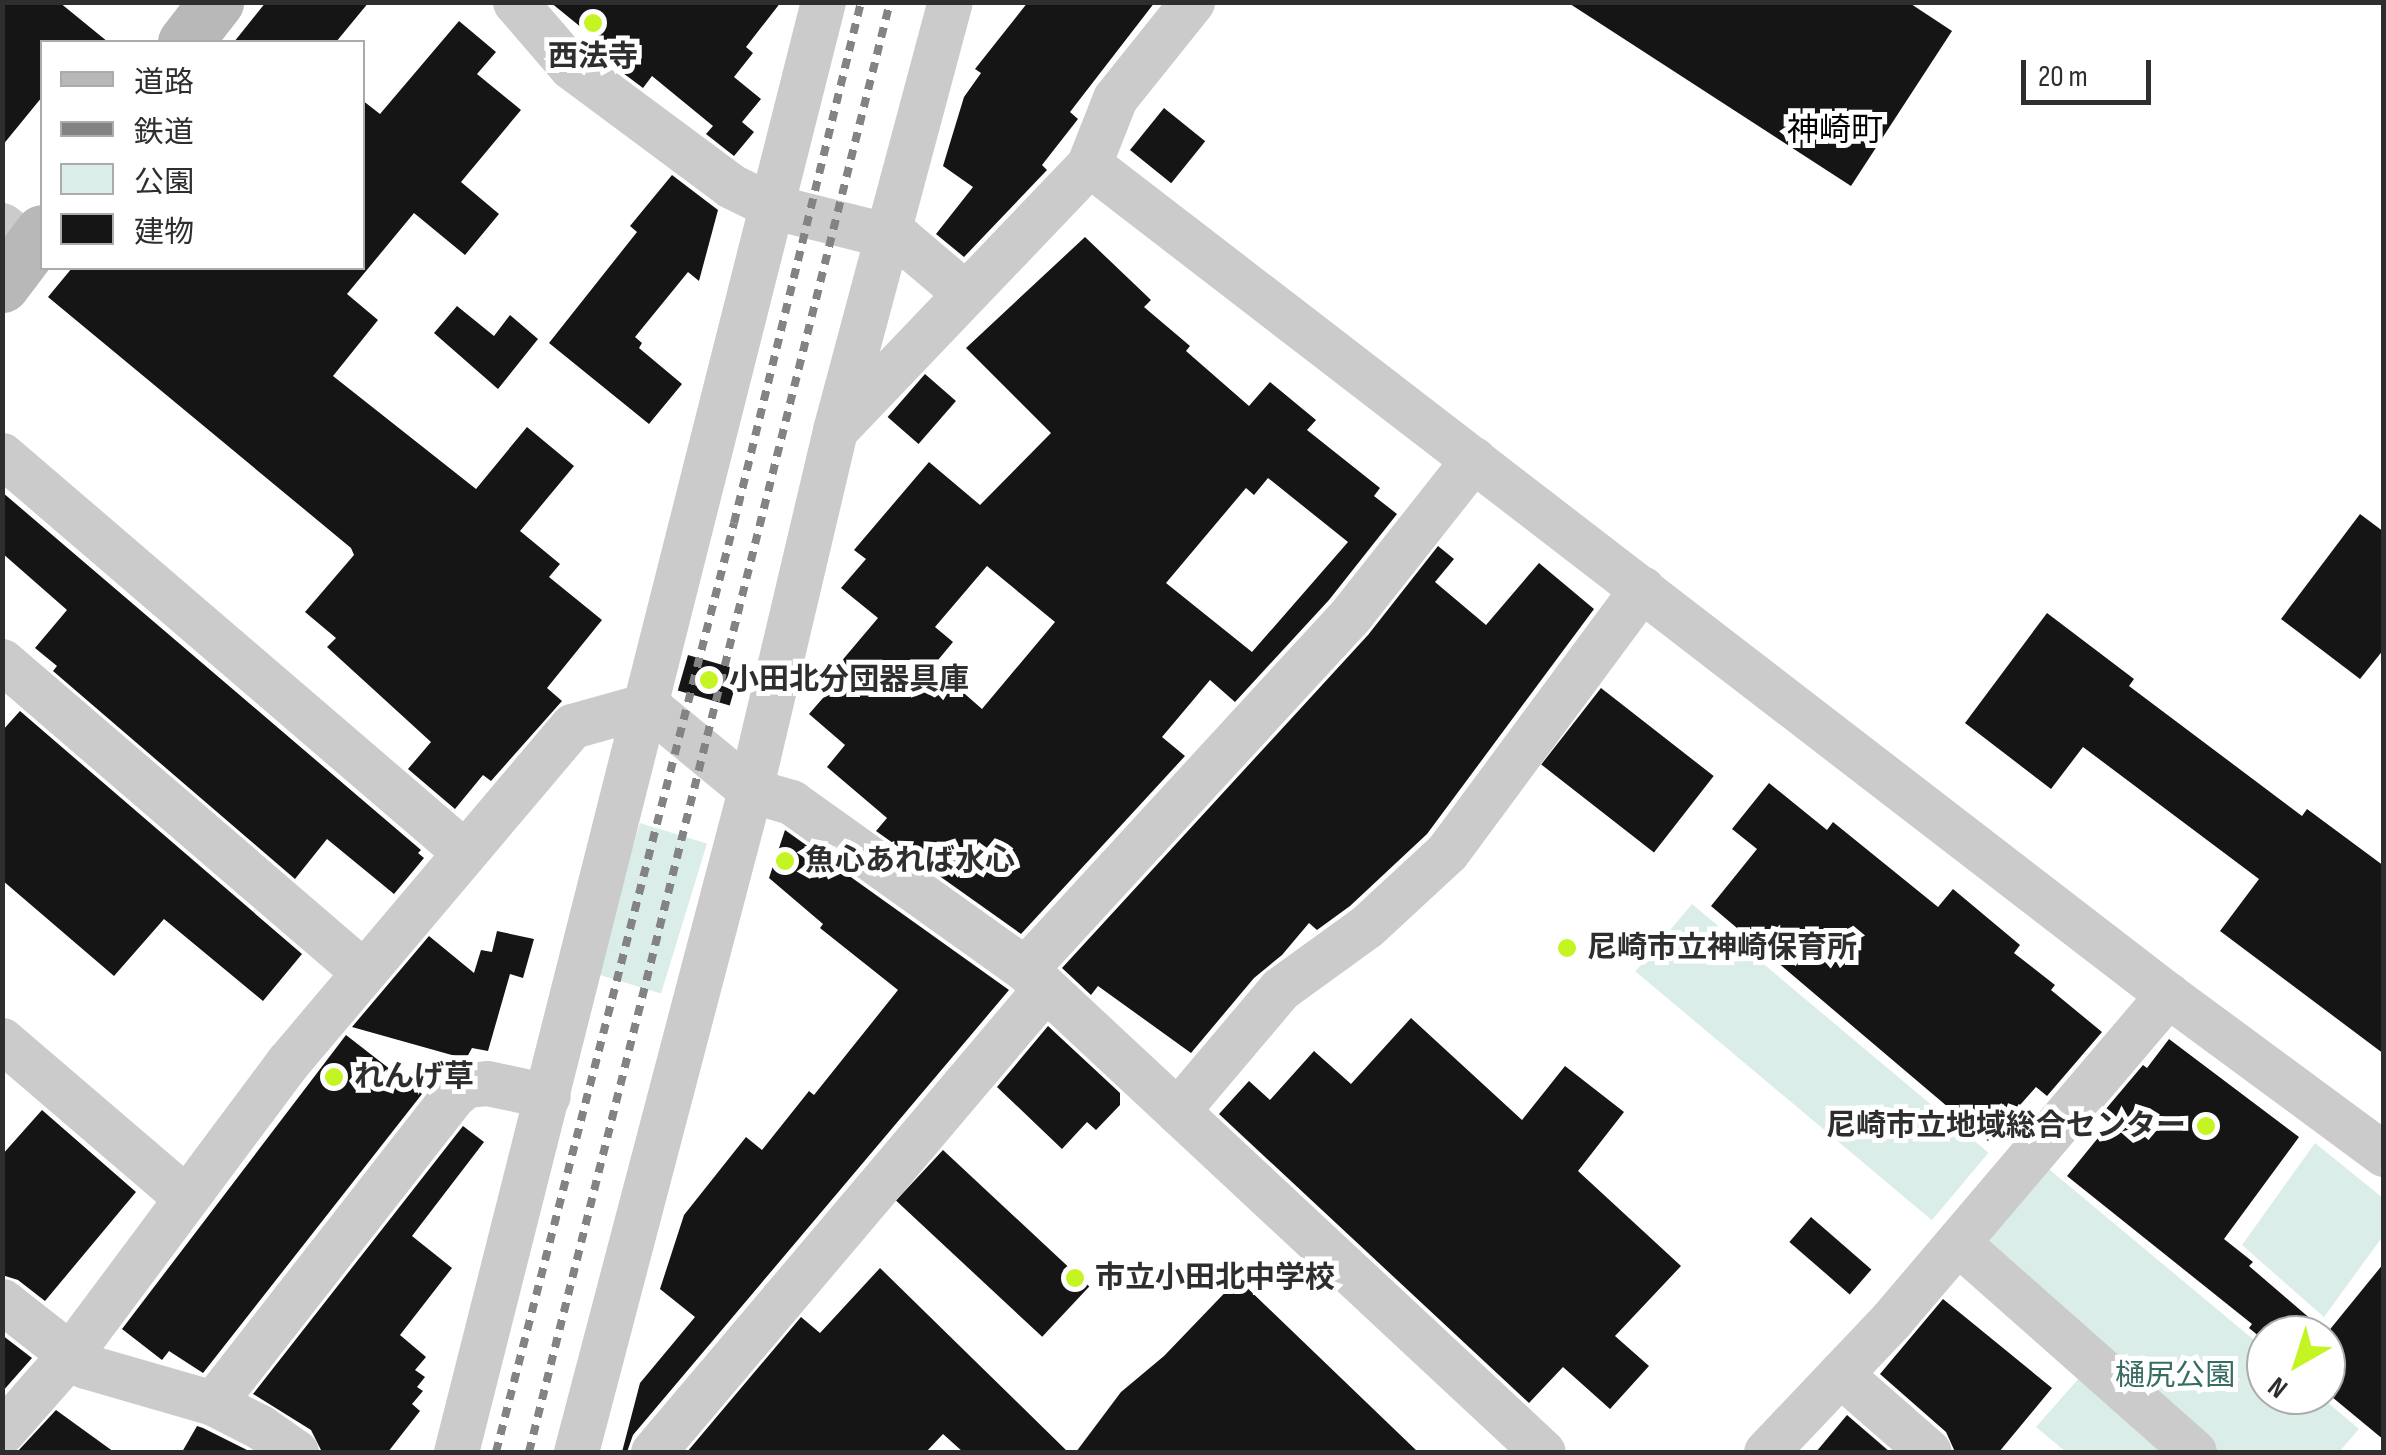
<!DOCTYPE html>
<html>
<head>
<meta charset="utf-8">
<style>
	body { margin:0 }
	#map { position:relative; width:2386px; height:1455px; overflow:hidden; background:#fff; font-family:"Sofia Sans Condensed","Noto Sans JP",sans-serif }
	div>[style] { position:absolute }
	.green>* { inset:0; background:#daede8; transform-origin:0 0 }
	.building>* { inset:0; background:#151515; transform-origin:0 0 }
	.street>* { height:45px; margin:-22.5px; padding:0 22.5px; transform-origin:22.5px; border-radius:22.5px; background:#cbcbcb }
	.secondary>* { height:55px; margin:-27.5px; padding:0 27.5px; transform-origin:27.5px; border-radius:27.5px; background:#b8b8b8 }
	.rail>* { height:8px; margin-top:-4px; transform-origin:0; background:repeating-linear-gradient(90deg,#838383 0 10px,transparent 0 18px) }
	.dots>* { width:28px; height:28px; translate:-50% -50%; box-sizing:border-box; border:5px solid #fff; border-radius:50% }
	span { translate:-50% -50%; white-space:nowrap; text-align:center; line-height:1.15; -webkit-text-stroke:10px #fff; paint-order:stroke }
	.poi-label { font-size:30px; color:#2e2e2e; font-weight:700 }
	.left { translate:0 -50%; text-align:left }
	.right { translate:-100% -50%; text-align:right }
	.park-label { font-size:30px; color:#386d64 }
	.neighbourhood-label { font-size:32px; color:#000 }
	.frame { position:absolute; inset:0; border:5px solid #2e2e2e; pointer-events:none }
	.legend { position:absolute; left:40px; top:40px; width:325px; height:230px; box-sizing:border-box; background:#fff; border:2px solid #ababab; margin:0; padding:12px 18px; list-style:none; font-size:30px; color:#2e2e2e }
	.legend li { display:flex; align-items:center; gap:20px; height:50px }
	.legend b { width:50px; border:2px solid #ababab }
	.north { position:absolute; left:2246px; top:1315px; width:100px; height:100px; box-sizing:border-box; background:#fff; border:2px solid #ababab; border-radius:50%; rotate:219deg; font-size:28px; font-weight:700; line-height:40px; text-align:center; color:#2e2e2e }
	.north::after { content:''; display:block; margin:auto; width:35px; height:45px; background:#c4f421; clip-path:polygon(50% 0,100% 100%,50% 72%,0 100%) }
	.scale { position:absolute; left:2021px; top:60px; width:130px; height:45px; box-sizing:border-box; border:5px solid #2e2e2e; border-top:0; padding-left:12px; font-size:30px; line-height:35px; white-space:nowrap; color:#2e2e2e; -webkit-text-stroke:8px #fff; paint-order:stroke }
</style>
</head>
<body>
<div id="map">
	<div class="green">
		<i style="left:640px;top:823px;width:70px;height:157px;rotate:17deg"></i>
		<i style="left:1692px;top:904px;width:387px;height:88px;rotate:40deg"></i>
		<i style="clip-path:polygon(2315px 1143px,2383px 1198px,2383px 1236px,2324px 1317px,2242px 1245px)"></i>
		<i style="clip-path:polygon(2044px 1165px,2266px 1350px,2266px 1395px,2319px 1395px,2359px 1429px,2339px 1452px,2066px 1452px,2036px 1427px,2102px 1352px,1976px 1244px)"></i>
	</div>
	<div class="building">
		<i style="clip-path:polygon(2px 2px,59px 2px,108px 42px,42px 42px,42px 97px,2px 146px)"></i>
		<i style="clip-path:polygon(266px 2px,369px 2px,336px 42px,234px 42px)"></i>
		<i style="clip-path:polygon(550px 2px,781px 2px,746px 47px,753px 53px,734px 77px,761px 99px,742px 122px,754px 132px,734px 156px,706px 134px,713px 126px,652px 76px,643px 88px,603px 58px,609px 50px)"></i>
		<i style="clip-path:polygon(1028px 2px,1155px 2px,1070px 112px,1078px 119px,1042px 165px,1047px 170px,964px 257px,936px 234px,973px 187px,943px 166px,964px 97px,981px 73px,975px 69px)"></i>
		<i style="clip-path:polygon(1567px 2px,1908px 2px,1952px 31px,1851px 186px)"></i>
		<i style="clip-path:polygon(459px 21px,496px 52px,477px 74px,521px 110px,461px 182px,499px 214px,465px 255px,414px 213px,347px 294px,378px 320px,333px 376px,476px 489px,527px 427px,574px 466px,520px 531px,560px 564px,549px 577px,602px 620px,547px 688px,562px 701px,491px 781px,483px 775px,455px 809px,408px 769px,431px 742px,327px 647px,336px 638px,305px 612px,354px 555px,351px 548px,48px 297px,72px 268px,362px 268px,362px 100px,380px 114px)"></i>
		<i style="left:1164px;top:108px;width:53px;height:54px;rotate:39deg"></i>
		<i style="clip-path:polygon(672px 175px,718px 210px,699px 281px,688px 272px,635px 337px,642px 343px,639px 348px,682px 384px,649px 424px,549px 343px,637px 232px,630px 226px)"></i>
		<i style="clip-path:polygon(evenodd,1085px 237px,1151px 300px,1144px 307px,1190px 346px,1186px 351px,1249px 406px,1270px 382px,1316px 420px,1307px 430px,1380px 488px,1374px 496px,1397px 514px,1329px 600px,1235px 702px,1210px 680px,1162px 737px,1185px 756px,1021px 934px,876px 831px,887px 818px,827px 767px,845px 745px,809px 714px,842px 676px,834px 670px,878px 618px,841px 588px,866px 559px,854px 550px,929px 462px,980px 505px,1051px 433px,966px 348px,1085px 237px,1268px 478px,1348px 542px,1252px 652px,1166px 583px,1246px 488px,1254px 495px,1268px 478px,1085px 237px,987px 566px,1055px 622px,982px 709px,933px 666px,953px 642px,935px 627px,987px 566px)"></i>
		<i style="clip-path:polygon(457px 306px,494px 336px,510px 315px,538px 339px,498px 389px,434px 333px)"></i>
		<i style="left:925px;top:374px;width:41px;height:57px;rotate:41deg"></i>
		<i style="clip-path:polygon(2px 492px,421px 850px,418px 853px,424px 858px,394px 894px,327px 839px,295px 879px,53px 671px,57px 666px,35px 648px,67px 610px,2px 553px)"></i>
		<i style="clip-path:polygon(2360px 514px,2384px 532px,2384px 649px,2360px 679px,2281px 619px)"></i>
		<i style="clip-path:polygon(1438px 546px,1454px 559px,1435px 582px,1486px 625px,1539px 563px,1594px 609px,1427px 834px,1350px 906px,1317px 930px,1309px 923px,1282px 955px,1254px 978px,1191px 1053px,1098px 986px,1091px 995px,1062px 968px,1368px 635px)"></i>
		<i style="clip-path:polygon(2047px 613px,2134px 679px,2129px 686px,2302px 816px,2307px 809px,2384px 866px,2384px 1054px,2220px 931px,2259px 879px,2083px 747px,2051px 789px,1965px 723px)"></i>
		<i style="left:688px;top:655px;width:54px;height:37px;rotate:16deg"></i>
		<i style="left:1601px;top:688px;width:143px;height:97px;rotate:38deg"></i>
		<i style="clip-path:polygon(20px 711px,302px 954px,263px 1001px,164px 919px,114px 976px,2px 880px,2px 731px)"></i>
		<i style="clip-path:polygon(1769px 783px,1827px 830px,1833px 822px,1938px 907px,1953px 889px,2020px 945px,2014px 953px,2055px 985px,2051px 990px,2102px 1032px,2047px 1096px,2036px 1087px,1988px 1141px,1711px 906px,1757px 849px,1732px 829px)"></i>
		<i style="clip-path:polygon(785px 830px,1009px 990px,633px 1435px,627px 1452px,622px 1452px,640px 1383px,695px 1317px,660px 1289px,684px 1215px,746px 1137px,762px 1150px,809px 1091px,814px 1095px,898px 990px,820px 928px,823px 924px,769px 878px)"></i>
		<i style="clip-path:polygon(497px 931px,534px 939px,523px 978px,510px 974px,488px 1051px,472px 1048px,466px 1059px,352px 1027px,429px 936px,474px 973px,481px 950px,492px 952px)"></i>
		<i style="clip-path:polygon(1411px 1018px,1522px 1120px,1565px 1066px,1624px 1112px,1578px 1171px,1681px 1266px,1615px 1336px,1649px 1366px,1610px 1409px,1563px 1367px,1529px 1403px,1219px 1114px,1249px 1081px,1270px 1100px,1314px 1051px,1351px 1084px)"></i>
		<i style="clip-path:polygon(1048px 1026px,1120px 1093px,1120px 1105px,1096px 1130px,1087px 1122px,1062px 1149px,997px 1087px)"></i>
		<i style="clip-path:polygon(346px 1035px,422px 1094px,203px 1373px,169px 1351px,162px 1360px,122px 1329px)"></i>
		<i style="clip-path:polygon(2169px 1039px,2299px 1137px,2224px 1239px,2253px 1262px,2249px 1266px,2327px 1333px,2384px 1263px,2384px 1440px,2326px 1392px,2326px 1335px,2266px 1335px,2266px 1342px,2249px 1328px,2252px 1324px,2067px 1176px,2115px 1117px,2105px 1110px,2143px 1065px,2147px 1068px)"></i>
		<i style="clip-path:polygon(42px 1110px,136px 1192px,45px 1301px,18px 1280px,2px 1275px,2px 1155px)"></i>
		<i style="clip-path:polygon(463px 1126px,484px 1142px,412px 1236px,452px 1268px,400px 1335px,426px 1357px,415px 1370px,425px 1377px,417px 1387px,423px 1391px,412px 1404px,420px 1411px,388px 1452px,322px 1452px,311px 1430px,253px 1394px)"></i>
		<i style="left:943px;top:1150px;width:200px;height:69px;rotate:43deg"></i>
		<i style="left:1811px;top:1217px;width:80px;height:33px;rotate:41deg"></i>
		<i style="clip-path:polygon(880px 1268px,1068px 1452px,963px 1452px,943px 1434px,926px 1452px,687px 1452px,801px 1317px,820px 1333px)"></i>
		<i style="clip-path:polygon(1238px 1279px,1418px 1452px,1076px 1452px,1121px 1392px,1164px 1356px)"></i>
		<i style="clip-path:polygon(1943px 1299px,2052px 1388px,1999px 1452px,1955px 1452px,1946px 1432px,1880px 1374px)"></i>
		<i style="clip-path:polygon(2px 1335px,32px 1358px,2px 1392px)"></i>
		<i style="clip-path:polygon(56px 1410px,114px 1452px,17px 1452px)"></i>
		<i style="clip-path:polygon(1847px 1415px,1890px 1452px,1816px 1452px)"></i>
		<i style="clip-path:polygon(197px 1426px,203px 1428px,251px 1452px,182px 1452px)"></i>
	</div>
	<div class="street">
		<i style="left:515px;top:2px;width:86px;rotate:49.3deg"></i>
		<i style="left:571px;top:67px;width:199px;rotate:36.6deg"></i>
		<i style="left:731px;top:186px;width:48px;rotate:26deg"></i>
		<i style="left:774px;top:207px;width:131px;rotate:14.1deg"></i>
		<i style="left:901px;top:239px;width:84px;rotate:40.2deg"></i>
		<i style="left:1192px;top:2px;width:123px;rotate:128.7deg"></i>
		<i style="left:1115px;top:98px;width:71px;rotate:111.5deg"></i>
		<i style="left:1089px;top:164px;width:1362px;rotate:37.6deg"></i>
		<i style="left:2168px;top:995px;width:268px;rotate:36.4deg"></i>
		<i style="left:2px;top:225px;width:36px;rotate:39deg"></i>
		<i style="left:840px;top:425px;width:361px;rotate:-46.3deg"></i>
		<i style="left:2px;top:455px;width:606px;rotate:40.65deg"></i>
		<i style="left:2px;top:661px;width:475px;rotate:40.7deg"></i>
		<i style="left:1025px;top:969px;width:478px;rotate:-47.4deg"></i>
		<i style="left:1349px;top:617px;width:201px;rotate:-51.7deg"></i>
		<i style="left:2px;top:1040px;width:241px;rotate:40.6deg"></i>
		<i style="left:1177px;top:1111px;width:160px;rotate:-49.8deg"></i>
		<i style="left:1280px;top:989px;width:107px;rotate:-35.9deg"></i>
		<i style="left:1367px;top:926px;width:109px;rotate:-42.8deg"></i>
		<i style="left:1447px;top:852px;width:328px;rotate:-53.5deg"></i>
		<i style="left:1958px;top:1243px;width:315px;rotate:41.5deg"></i>
		<i style="left:2px;top:1301px;width:105px;rotate:38.1deg"></i>
		<i style="left:85px;top:1366px;width:133px;rotate:16.1deg"></i>
		<i style="left:213px;top:1403px;width:53px;rotate:27.1deg"></i>
		<i style="left:260px;top:1427px;width:44px;rotate:34.8deg"></i>
		<i style="left:1840px;top:1374px;width:118px;rotate:41.2deg"></i>
		<i style="left:213px;top:1403px;width:391px;rotate:-52deg"></i>
		<i style="left:454px;top:1095px;width:16px;rotate:-40deg"></i>
		<i style="left:466px;top:1085px;width:21px;rotate:-5deg"></i>
		<i style="left:487px;top:1083px;width:62px;rotate:12deg"></i>
		<i style="left:2px;top:1432px;width:100px;rotate:-48.7deg"></i>
		<i style="left:68px;top:1357px;width:368px;rotate:-53.3deg"></i>
		<i style="left:288px;top:1062px;width:440px;rotate:-49.8deg"></i>
		<i style="left:572px;top:726px;width:78px;rotate:-15.6deg"></i>
		<i style="left:647px;top:705px;width:134px;rotate:39.5deg"></i>
		<i style="left:750px;top:790px;width:43px;rotate:16.3deg"></i>
		<i style="left:791px;top:802px;width:287px;rotate:35.5deg"></i>
		<i style="left:1025px;top:969px;width:708px;rotate:43deg"></i>
		<i style="left:456px;top:1452px;width:1496px;rotate:-75.8deg"></i>
		<i style="left:576px;top:1452px;width:684px;rotate:-75.27deg"></i>
		<i style="left:750px;top:790px;width:370px;rotate:-76.7deg"></i>
		<i style="left:835px;top:430px;width:443px;rotate:-75deg"></i>
		<i style="left:653px;top:1452px;width:607px;rotate:-49.75deg"></i>
		<i style="left:1766px;top:1452px;width:183px;rotate:-46.5deg"></i>
		<i style="left:1892px;top:1319px;width:426px;rotate:-49.6deg"></i>
	</div>
	<div class="secondary">
		<i style="left:185px;top:42px;width:51px;rotate:-52.2deg"></i>
		<i style="left:2px;top:285px;width:66px;rotate:-53deg"></i>
	</div>
	<div class="rail">
		<i style="left:496px;top:1452px;width:959px;rotate:-75.63deg"></i>
		<i style="left:734px;top:523px;width:536px;rotate:-76.3deg"></i>
		<i style="left:529px;top:1452px;width:1494px;rotate:-76.02deg"></i>
	</div>
	<div class="dots">
		<i style="left:593px;top:23px;background:#c4f421"></i>
		<i style="left:709px;top:680px;background:#c4f421"></i>
		<i style="left:785px;top:861px;background:#c4f421"></i>
		<i style="left:1567px;top:948px;background:#c4f421"></i>
		<i style="left:334px;top:1077px;background:#c4f421"></i>
		<i style="left:2206px;top:1126px;background:#c4f421"></i>
		<i style="left:1075px;top:1278px;background:#c4f421"></i>
	</div>
	<div class="poi-label">
		<span style="left:593px;top:57px">西法寺</span>
		<span class="left" style="left:729px;top:680px">小田北分団器具庫</span>
		<span class="left" style="left:805px;top:861px">魚心あれば水心</span>
		<span class="left" style="left:1587px;top:948px">尼崎市立神崎保育所</span>
		<span class="left" style="left:354px;top:1077px">れんげ草</span>
		<span class="right" style="left:2186px;top:1126px">尼崎市立地域総合センター</span>
		<span class="left" style="left:1095px;top:1278px">市立小田北中学校</span>
	</div>
	<div class="park-label">
		<span style="left:2175px;top:1376px">樋尻公園</span>
	</div>
	<div class="neighbourhood-label">
		<span style="left:1835px;top:131px">神崎町</span>
	</div>
	<div class="frame"></div>
	<ul class="legend">
	<li><b style="height:12px;background:#b8b8b8"></b>道路</li>
	<li><b style="height:12px;background:#838383"></b>鉄道</li>
	<li><b style="height:28px;background:#daede8"></b>公園</li>
	<li><b style="height:28px;background:#151515"></b>建物</li>
	</ul>
	<div class="north">N</div>
	<div class="scale">20 m</div>
</div>
</body>
</html>
